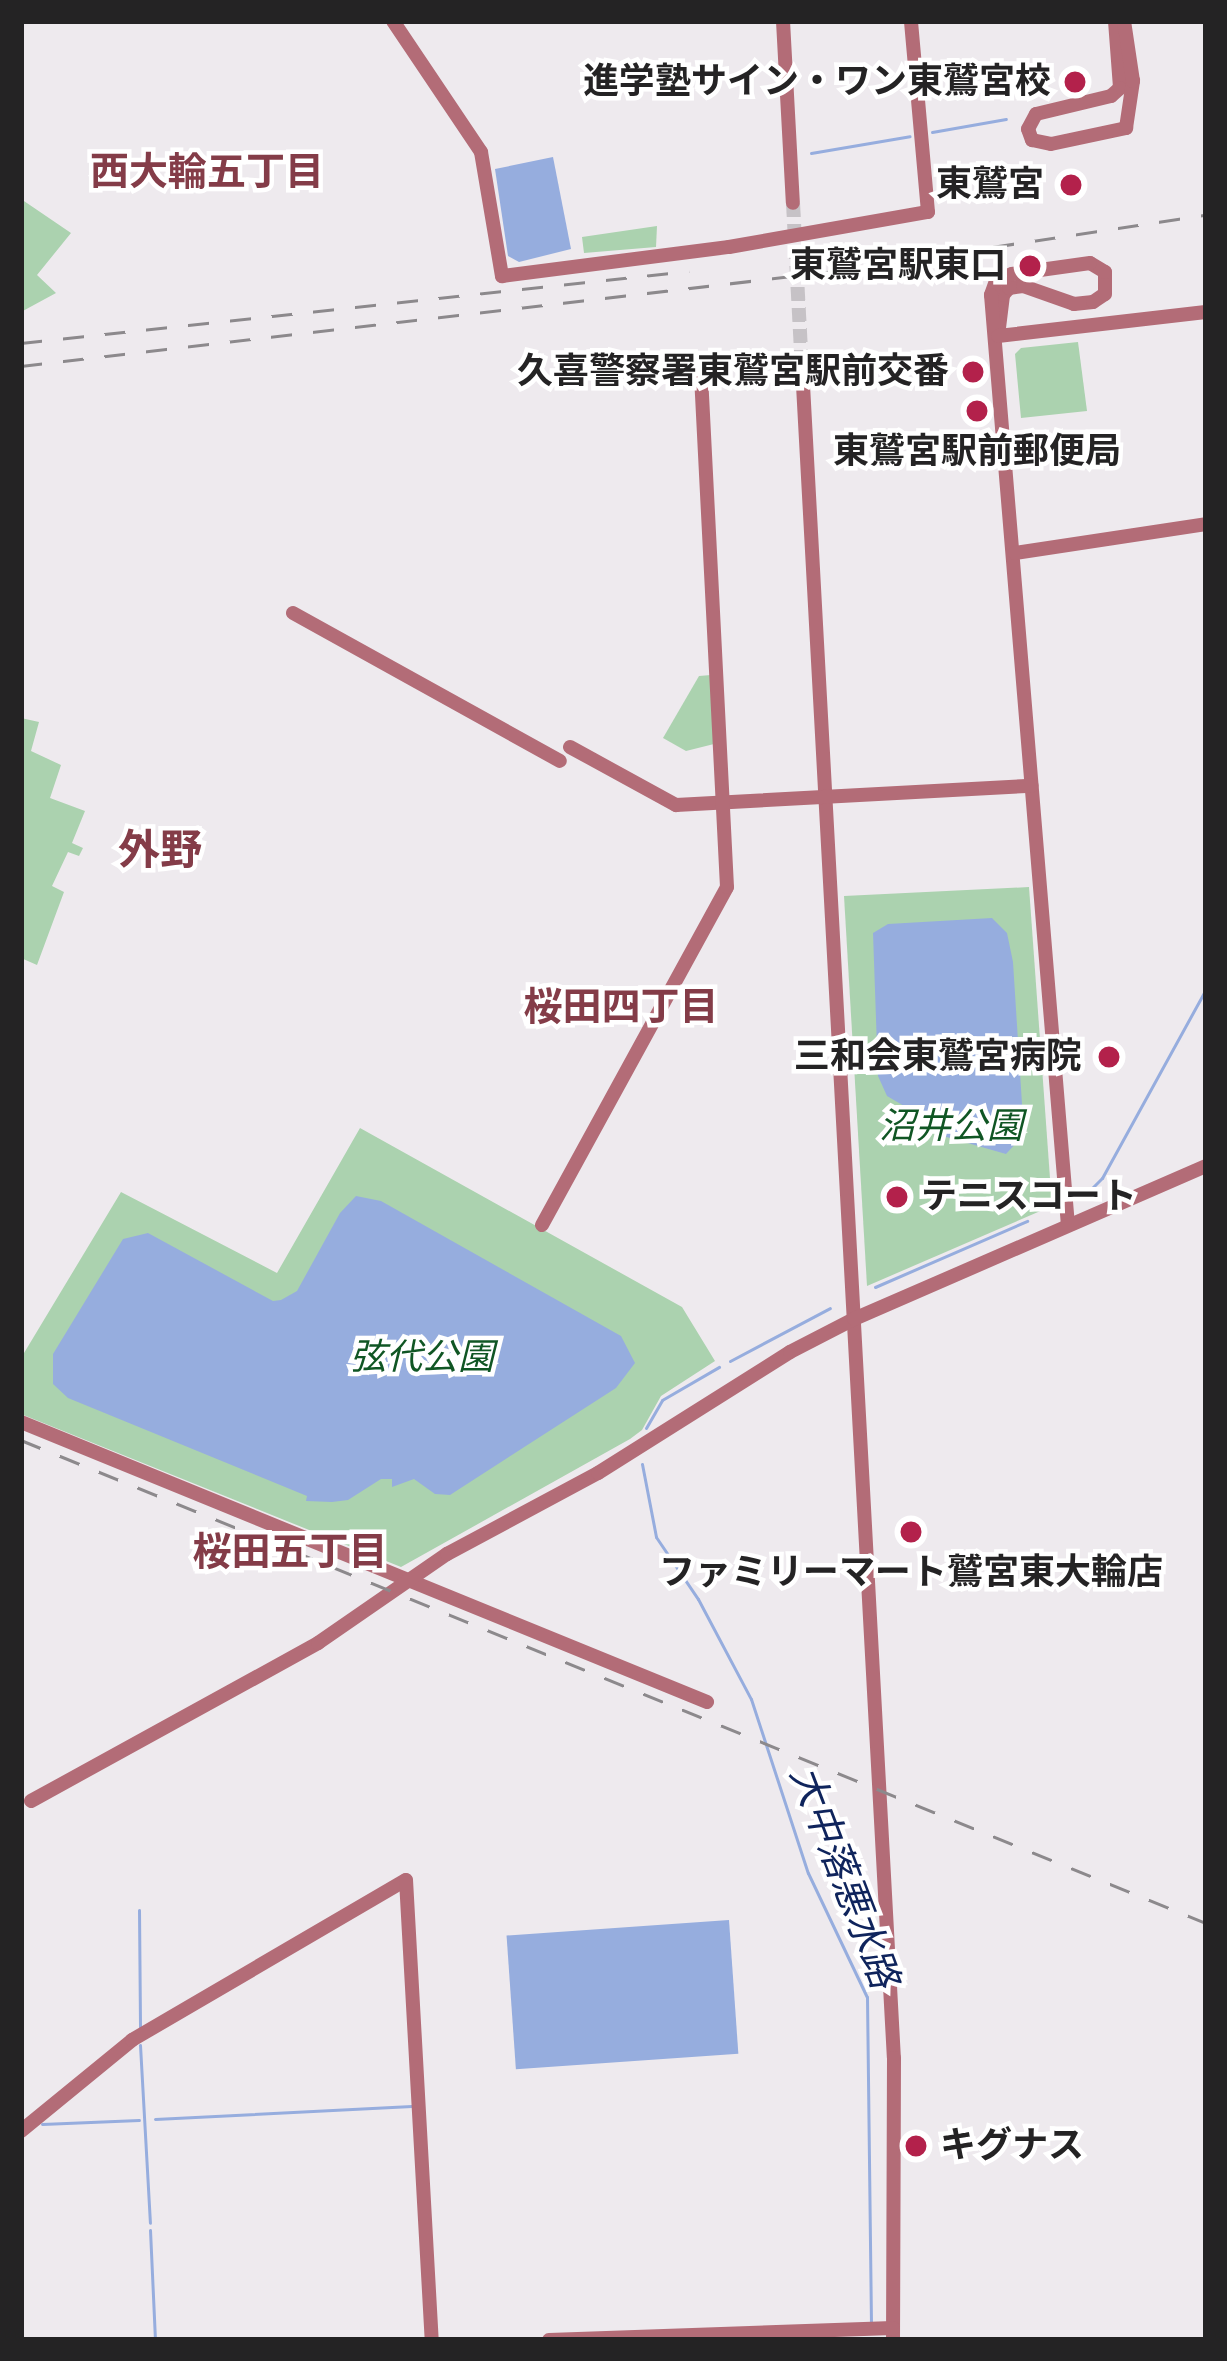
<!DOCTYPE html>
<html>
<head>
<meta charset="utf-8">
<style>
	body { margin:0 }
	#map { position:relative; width:1227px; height:2361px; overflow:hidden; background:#eeeaee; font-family:"Crimson Pro","Noto Sans JP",serif }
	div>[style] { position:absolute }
	.green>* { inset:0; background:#abd2af }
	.water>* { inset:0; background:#96adde; transform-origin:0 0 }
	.stream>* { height:3px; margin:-1.5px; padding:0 1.5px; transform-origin:1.5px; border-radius:1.5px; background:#96adde }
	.secondary-tunnel>* { height:14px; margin-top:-7px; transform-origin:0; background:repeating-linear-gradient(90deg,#c6c2c6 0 14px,transparent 0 21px) }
	.secondary>* { height:14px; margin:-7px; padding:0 7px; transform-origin:7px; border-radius:7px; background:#b36c77 }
	.rail>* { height:3px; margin-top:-1.5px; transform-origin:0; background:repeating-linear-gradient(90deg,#8c898c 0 21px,transparent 0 42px) }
	.dots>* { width:33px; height:33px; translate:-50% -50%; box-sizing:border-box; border:6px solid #fff; border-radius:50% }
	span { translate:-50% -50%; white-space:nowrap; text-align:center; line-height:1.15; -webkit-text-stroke:9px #fff; paint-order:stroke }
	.poi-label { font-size:36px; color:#242324; font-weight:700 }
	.right { translate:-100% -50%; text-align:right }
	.left { translate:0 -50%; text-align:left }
	.park-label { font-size:36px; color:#105624; font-style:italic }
	.neighbourhood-label { font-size:39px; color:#843c48; font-weight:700 }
	.water-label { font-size:39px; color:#0f245c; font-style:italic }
	.quarter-label { font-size:42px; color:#843c48; font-weight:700 }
	.frame { position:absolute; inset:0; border:24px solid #242324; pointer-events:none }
</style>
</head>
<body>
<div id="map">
	<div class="green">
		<i style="clip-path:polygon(21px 199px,71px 233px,37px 275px,56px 293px,21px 312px)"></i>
		<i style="clip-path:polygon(657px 226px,656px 247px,584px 253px,582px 237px)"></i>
		<i style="clip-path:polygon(1078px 342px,1087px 411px,1021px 418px,1015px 354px,1021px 348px)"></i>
		<i style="clip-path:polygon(711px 675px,714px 744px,686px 751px,663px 738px,699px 676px)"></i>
		<i style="clip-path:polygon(21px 718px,39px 722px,31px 751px,61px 765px,50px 798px,85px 811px,72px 843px,83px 848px,79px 856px,68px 852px,52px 886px,64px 892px,37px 965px,21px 958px)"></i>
		<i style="clip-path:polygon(1029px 887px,1052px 1206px,867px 1286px,844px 896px)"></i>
		<i style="clip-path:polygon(360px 1128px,682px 1307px,715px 1361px,661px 1396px,642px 1430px,630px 1439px,401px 1567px,21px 1414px,21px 1358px,121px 1192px,277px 1273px)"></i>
	</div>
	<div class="water">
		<i style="clip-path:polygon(553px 157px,571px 249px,519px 262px,508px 256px,495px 169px)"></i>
		<i style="clip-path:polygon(992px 918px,1007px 933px,1013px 962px,1022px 1104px,1018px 1141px,1006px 1154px,943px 1136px,945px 1130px,887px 1096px,878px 1076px,873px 933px,888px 924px)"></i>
		<i style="clip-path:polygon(356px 1196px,381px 1201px,621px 1336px,635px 1363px,616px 1388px,450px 1495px,435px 1494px,414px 1479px,392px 1487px,392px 1479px,381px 1479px,348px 1500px,332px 1502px,306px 1501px,307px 1496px,68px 1398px,53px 1384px,53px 1354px,123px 1239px,148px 1233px,273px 1301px,281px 1300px,297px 1291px,340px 1213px)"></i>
		<i style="left:729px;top:1920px;width:134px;height:223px;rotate:86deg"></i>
	</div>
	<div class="stream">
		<i style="left:932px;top:132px;width:75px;rotate:-10deg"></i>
		<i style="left:811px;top:153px;width:100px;rotate:-9.7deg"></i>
		<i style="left:1081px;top:1199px;width:30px;rotate:-45deg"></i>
		<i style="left:1102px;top:1178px;width:216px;rotate:-61.2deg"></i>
		<i style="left:875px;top:1287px;width:166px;rotate:-23.5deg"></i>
		<i style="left:730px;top:1361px;width:113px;rotate:-27.9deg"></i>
		<i style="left:646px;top:1428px;width:32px;rotate:-60deg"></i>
		<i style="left:662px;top:1400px;width:66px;rotate:-30.1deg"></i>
		<i style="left:642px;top:1464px;width:74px;rotate:79.1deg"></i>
		<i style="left:656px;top:1537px;width:75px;rotate:55.9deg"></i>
		<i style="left:698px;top:1599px;width:113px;rotate:62.1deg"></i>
		<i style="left:751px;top:1699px;width:183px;rotate:71.9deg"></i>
		<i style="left:808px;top:1873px;width:137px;rotate:64.6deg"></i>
		<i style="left:867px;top:1997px;width:326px;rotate:89.3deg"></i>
		<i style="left:139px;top:1910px;width:117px;rotate:89.5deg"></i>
		<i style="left:140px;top:2045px;width:178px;rotate:86.8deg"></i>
		<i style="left:155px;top:2119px;width:257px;rotate:-2.9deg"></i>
		<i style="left:42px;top:2124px;width:97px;rotate:-2.4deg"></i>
		<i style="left:150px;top:2230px;width:110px;rotate:87.4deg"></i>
	</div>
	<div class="secondary-tunnel">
		<i style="left:793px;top:203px;width:182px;rotate:86.9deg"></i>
	</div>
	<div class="secondary">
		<i style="left:393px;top:21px;width:158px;rotate:56.1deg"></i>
		<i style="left:481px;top:152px;width:126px;rotate:80.4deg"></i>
		<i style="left:502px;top:276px;width:229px;rotate:-7.3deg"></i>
		<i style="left:729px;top:247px;width:202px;rotate:-10deg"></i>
		<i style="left:928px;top:212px;width:192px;rotate:-95.1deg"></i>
		<i style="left:783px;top:21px;width:182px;rotate:86.9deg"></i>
		<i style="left:1115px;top:21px;width:67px;rotate:85.7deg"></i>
		<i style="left:1120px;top:88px;width:12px;rotate:138deg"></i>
		<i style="left:1111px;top:96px;width:77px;rotate:166.5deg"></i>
		<i style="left:1036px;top:114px;width:17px;rotate:118deg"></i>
		<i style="left:1028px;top:129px;width:12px;rotate:70deg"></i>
		<i style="left:1032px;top:140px;width:19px;rotate:12deg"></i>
		<i style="left:1051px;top:144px;width:77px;rotate:-12deg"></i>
		<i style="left:1126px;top:128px;width:48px;rotate:-81.5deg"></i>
		<i style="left:1133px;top:81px;width:61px;rotate:-98.5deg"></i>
		<i style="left:998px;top:336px;width:41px;rotate:-83deg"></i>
		<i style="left:1003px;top:295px;width:9px;rotate:-49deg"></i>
		<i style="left:1009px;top:288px;width:14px;rotate:-8deg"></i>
		<i style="left:1023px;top:286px;width:54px;rotate:19.4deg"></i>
		<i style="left:1074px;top:304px;width:19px;rotate:-6deg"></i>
		<i style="left:1093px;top:302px;width:14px;rotate:-34deg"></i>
		<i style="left:1105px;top:294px;width:22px;rotate:-90deg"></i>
		<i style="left:1105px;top:272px;width:17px;rotate:-149deg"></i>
		<i style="left:1090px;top:263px;width:79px;rotate:172deg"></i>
		<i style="left:1012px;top:274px;width:17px;rotate:156deg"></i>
		<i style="left:996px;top:281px;width:15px;rotate:110deg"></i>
		<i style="left:991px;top:295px;width:933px;rotate:85.27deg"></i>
		<i style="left:998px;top:336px;width:209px;rotate:-6.6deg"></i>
		<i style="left:803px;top:385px;width:1675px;rotate:86.89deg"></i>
		<i style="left:894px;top:2058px;width:282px;rotate:90.2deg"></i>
		<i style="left:1015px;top:553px;width:193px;rotate:-8.6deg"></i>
		<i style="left:293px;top:613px;width:305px;rotate:29deg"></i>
		<i style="left:570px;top:747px;width:121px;rotate:28.7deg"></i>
		<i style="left:676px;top:805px;width:356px;rotate:-3.1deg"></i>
		<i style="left:542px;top:1225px;width:385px;rotate:-61.3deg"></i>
		<i style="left:727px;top:887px;width:512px;rotate:-92.91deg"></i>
		<i style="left:21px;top:1422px;width:741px;rotate:22.2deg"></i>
		<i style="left:31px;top:1801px;width:328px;rotate:-28.8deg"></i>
		<i style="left:318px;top:1643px;width:157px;rotate:-34.6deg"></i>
		<i style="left:447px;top:1554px;width:171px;rotate:-28.2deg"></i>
		<i style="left:598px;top:1473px;width:227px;rotate:-32.2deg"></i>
		<i style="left:790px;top:1352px;width:72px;rotate:-27.3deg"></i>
		<i style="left:854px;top:1319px;width:384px;rotate:-23.5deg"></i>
		<i style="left:21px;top:2131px;width:144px;rotate:-39.3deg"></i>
		<i style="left:132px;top:2040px;width:317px;rotate:-30.3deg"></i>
		<i style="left:406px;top:1880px;width:461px;rotate:86.8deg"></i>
		<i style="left:549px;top:2340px;width:344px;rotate:-2deg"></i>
	</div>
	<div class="rail">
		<i style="left:21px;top:343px;width:672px;rotate:-6.15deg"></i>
		<i style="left:21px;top:366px;width:811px;rotate:-6.65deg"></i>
		<i style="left:827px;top:272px;width:383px;rotate:-8.6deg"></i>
		<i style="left:21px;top:1440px;width:1280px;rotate:22.18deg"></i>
	</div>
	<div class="dots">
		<i style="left:1075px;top:82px;background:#b3214b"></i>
		<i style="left:1071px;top:185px;background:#b3214b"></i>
		<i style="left:1030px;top:266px;background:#b3214b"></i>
		<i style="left:973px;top:372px;background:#b3214b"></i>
		<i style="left:977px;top:411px;background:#b3214b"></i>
		<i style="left:1109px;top:1057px;background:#b3214b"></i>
		<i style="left:897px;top:1197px;background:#b3214b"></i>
		<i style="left:911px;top:1532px;background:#b3214b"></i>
		<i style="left:916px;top:2146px;background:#b3214b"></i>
	</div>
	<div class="poi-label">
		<span class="right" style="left:1051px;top:82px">進学塾サイン・ワン東鷲宮校</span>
		<span class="right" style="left:1044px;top:185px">東鷲宮</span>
		<span class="right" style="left:1006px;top:266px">東鷲宮駅東口</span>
		<span class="right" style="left:949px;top:372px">久喜警察署東鷲宮駅前交番</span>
		<span style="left:977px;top:452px">東鷲宮駅前郵便局</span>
		<span class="right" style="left:1082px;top:1057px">三和会東鷲宮病院</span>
		<span class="left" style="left:921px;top:1197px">テニスコート</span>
		<span style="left:911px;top:1573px">ファミリーマート鷲宮東大輪店</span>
		<span class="left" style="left:940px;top:2146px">キグナス</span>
	</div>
	<div class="park-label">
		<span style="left:951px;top:1127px">沼井公園</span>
		<span style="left:422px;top:1358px">弦代公園</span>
	</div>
	<div class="neighbourhood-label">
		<span style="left:207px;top:172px">西大輪五丁目</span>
		<span style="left:621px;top:1007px">桜田四丁目</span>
		<span style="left:290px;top:1552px">桜田五丁目</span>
	</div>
	<div class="water-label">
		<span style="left:844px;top:1877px;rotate:69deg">大中落悪水路</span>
	</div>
	<div class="quarter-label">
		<span style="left:160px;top:850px">外野</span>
	</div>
	<div class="frame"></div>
</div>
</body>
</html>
